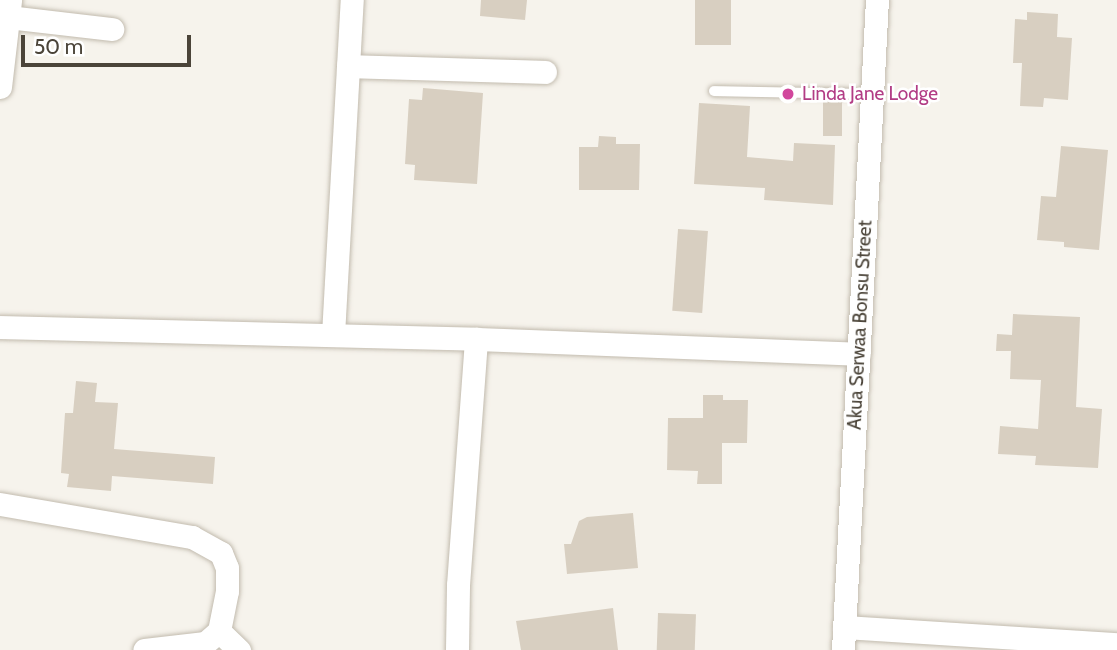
<!DOCTYPE html>
<html>
<head>
<meta charset="utf-8">
<style>
	body { margin:0 }
	#map { position:relative; width:1117px; height:650px; overflow:hidden; background:#f6f3ec; font-family:Cabin,sans-serif }
	div>[style] { position:absolute }
	.building>* { inset:0; background:#d8cfc1; transform-origin:0 0 }
	.roads { filter:drop-shadow(0 0 2px #c2bbae) drop-shadow(0 0 2px #c2bbae) }
	.lane>* { height:10px; margin:-5px; padding:0 5px; transform-origin:5px; border-radius:5px; background:#fff }
	.street>* { height:23px; margin:-11.5px; padding:0 11.5px; transform-origin:11.5px; border-radius:11.5px; background:#fff }
	.dots>* { width:19px; height:19px; translate:-50% -50%; box-sizing:border-box; border:4px solid #fff; border-radius:50% }
	span { translate:-50% -50%; white-space:nowrap; text-align:center; line-height:1.15; -webkit-text-stroke:5px #fff; paint-order:stroke }
	.hotel-label { font-size:19px; color:#b23c85 }
	.left { translate:0 -50%; text-align:left }
	.street-label { font-size:19px; color:#4b4439 }
	.scale { position:absolute; left:21px; top:35px; width:170px; height:32px; box-sizing:border-box; border:4px solid #4b4439; border-top:0; padding-left:9px; font-size:21px; line-height:24px; white-space:nowrap; color:#4b4439; -webkit-text-stroke:5px #fff; paint-order:stroke }
</style>
</head>
<body>
<div id="map">
	<div class="building">
		<i style="clip-path:polygon(481px 0,527px 0,525px 20px,480px 16px)"></i>
		<i style="left:695px;top:0;width:36px;height:45px"></i>
		<i style="clip-path:polygon(1027px 12px,1058px 14px,1057px 37px,1072px 38px,1068px 100px,1044px 98px,1043px 107px,1020px 106px,1022px 63px,1013px 63px,1015px 19px,1027px 20px)"></i>
		<i style="clip-path:polygon(423px 88px,483px 93px,477px 184px,414px 180px,415px 165px,405px 164px,409px 99px,422px 100px)"></i>
		<i style="left:823px;top:101px;width:19px;height:35px"></i>
		<i style="clip-path:polygon(699px 103px,750px 106px,747px 157px,793px 161px,794px 143px,835px 145px,833px 205px,764px 200px,765px 188px,694px 184px)"></i>
		<i style="clip-path:polygon(599px 136px,616px 137px,616px 144px,640px 144px,639px 190px,579px 190px,579px 147px,598px 147px)"></i>
		<i style="clip-path:polygon(1061px 146px,1108px 150px,1099px 250px,1064px 247px,1064px 242px,1037px 240px,1041px 196px,1056px 197px)"></i>
		<i style="left:678px;top:229px;width:30px;height:82px;rotate:4deg"></i>
		<i style="clip-path:polygon(1013px 314px,1080px 317px,1076px 407px,1102px 409px,1098px 468px,1035px 465px,1036px 456px,998px 454px,1000px 426px,1038px 429px,1041px 380px,1010px 379px,1011px 351px,996px 351px,997px 334px,1012px 335px)"></i>
		<i style="clip-path:polygon(76px 381px,97px 383px,95px 402px,118px 403px,114px 449px,215px 457px,213px 484px,112px 476px,111px 491px,67px 487px,69px 474px,61px 473px,65px 413px,73px 413px)"></i>
		<i style="clip-path:polygon(703px 395px,723px 395px,723px 400px,748px 400px,747px 443px,722px 443px,722px 484px,697px 484px,698px 471px,667px 470px,668px 418px,703px 418px)"></i>
		<i style="clip-path:polygon(633px 513px,638px 568px,567px 574px,564px 544px,571px 544px,579px 521px,587px 517px)"></i>
		<i style="clip-path:polygon(613px 608px,618px 650px,521px 650px,516px 621px)"></i>
		<i style="left:658px;top:613px;width:38px;height:37px;rotate:2deg"></i>
	</div>
	<div class="roads">
		<div class="lane">
			<i style="left:714px;top:91px;width:158px;rotate:1.1deg"></i>
		</div>
		<div class="street">
			<i style="left:8px;top:17px;width:105px;rotate:6.6deg"></i>
			<i style="left:348px;top:66px;width:197px;rotate:1.7deg"></i>
			<i style="left:0;top:87px;width:88px;rotate:-83.4deg"></i>
			<i style="left:0;top:327px;width:476px;rotate:1.4deg"></i>
			<i style="left:476px;top:339px;width:383px;rotate:2.2deg"></i>
			<i style="left:333px;top:335px;width:336px;rotate:-86.8deg"></i>
			<i style="left:0;top:504px;width:195px;rotate:9.8deg"></i>
			<i style="left:192px;top:537px;width:33px;rotate:29deg"></i>
			<i style="left:221px;top:553px;width:16px;rotate:68deg"></i>
			<i style="left:227px;top:568px;width:23px;rotate:90deg"></i>
			<i style="left:227px;top:591px;width:41px;rotate:101.3deg"></i>
			<i style="left:219px;top:631px;width:18px;rotate:139deg"></i>
			<i style="left:205px;top:643px;width:61px;rotate:173.5deg"></i>
			<i style="left:844px;top:627px;width:274px;rotate:3.6deg"></i>
			<i style="left:219px;top:631px;width:28px;rotate:44deg"></i>
			<i style="left:457px;top:650px;width:65px;rotate:-89.1deg"></i>
			<i style="left:458px;top:585px;width:247px;rotate:-85.8deg"></i>
			<i style="left:843px;top:650px;width:651px;rotate:-87.01deg"></i>
		</div>
	</div>
	<div class="dots">
		<i style="left:788px;top:94px;background:#d1479c"></i>
	</div>
	<div class="hotel-label">
		<span class="left" style="left:802px;top:94px">Linda Jane Lodge</span>
	</div>
	<div class="street-label">
		<span style="left:860px;top:325px;rotate:-87deg">Akua Serwaa Bonsu Street</span>
	</div>
	<div class="scale">50 m</div>
</div>
</body>
</html>
